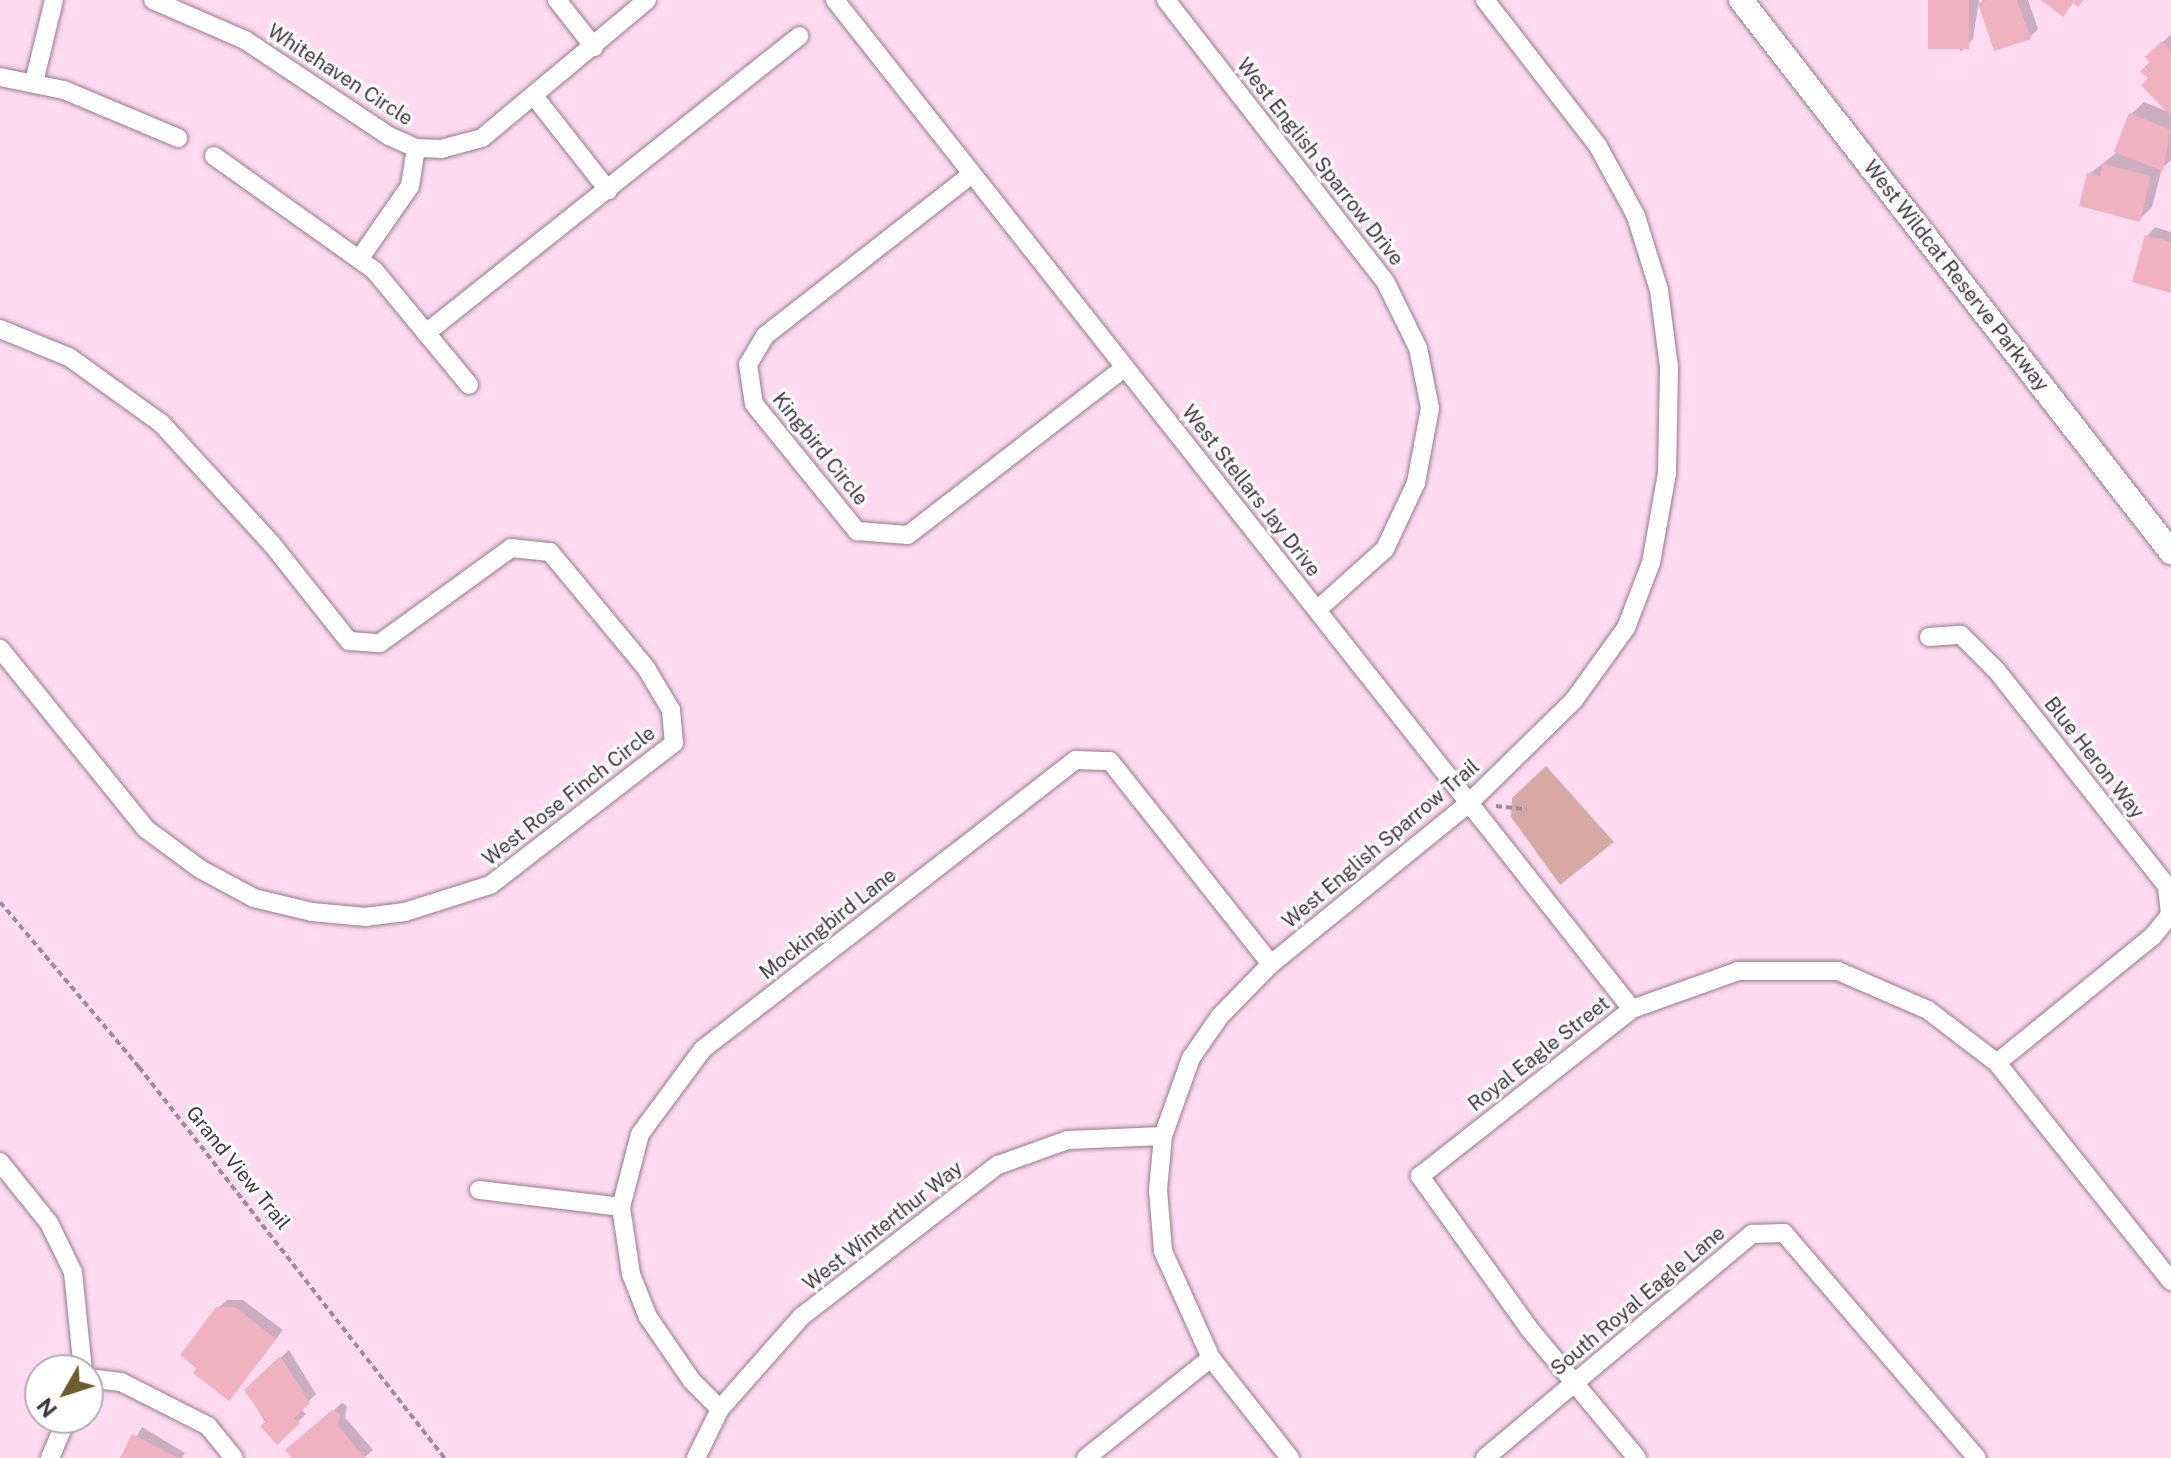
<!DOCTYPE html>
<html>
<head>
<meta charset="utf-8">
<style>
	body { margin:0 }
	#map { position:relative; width:2171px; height:1458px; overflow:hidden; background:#fedbf1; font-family:"Public Sans",sans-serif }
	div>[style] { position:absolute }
	.green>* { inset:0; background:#d7a9a4 }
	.shadow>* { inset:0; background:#0003 }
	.building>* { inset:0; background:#f0b1c0; transform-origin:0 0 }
	.path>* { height:4px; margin-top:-2px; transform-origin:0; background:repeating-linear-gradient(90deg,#a28999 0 6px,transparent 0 10px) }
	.roads { filter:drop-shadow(0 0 2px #98798d) drop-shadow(0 0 2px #98798d) }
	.street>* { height:18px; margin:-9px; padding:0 9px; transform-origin:9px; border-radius:9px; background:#fff }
	.secondary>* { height:24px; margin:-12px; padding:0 12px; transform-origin:12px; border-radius:12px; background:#fff }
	span { translate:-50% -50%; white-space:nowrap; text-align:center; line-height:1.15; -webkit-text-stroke:6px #fff; paint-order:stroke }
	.street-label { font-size:20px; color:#43353e }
	.north { position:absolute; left:24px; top:1354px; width:80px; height:80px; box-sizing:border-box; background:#fff; border:2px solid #b4aeb2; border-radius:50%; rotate:231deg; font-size:22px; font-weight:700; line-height:32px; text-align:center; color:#43353e }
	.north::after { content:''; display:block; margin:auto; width:28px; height:36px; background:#6b5e2b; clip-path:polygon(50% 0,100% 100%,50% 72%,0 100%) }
</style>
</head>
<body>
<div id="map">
	<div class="green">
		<i style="clip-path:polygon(1546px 766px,1614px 842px,1560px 885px,1511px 817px,1512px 798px)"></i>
	</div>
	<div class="shadow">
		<i style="clip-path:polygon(1930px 0,1979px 0,1973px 39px,1961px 52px)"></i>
		<i style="clip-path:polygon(1983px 0,2028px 0,2038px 29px,2030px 37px,1980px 3px)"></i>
		<i style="clip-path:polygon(2171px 34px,2171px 160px,2162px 168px,2152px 207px,2139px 220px,2089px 174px,2119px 151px,2131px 114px,2144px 102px,2169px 112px,2150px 78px,2153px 61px,2148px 57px)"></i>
		<i style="clip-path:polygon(2155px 227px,2171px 232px,2171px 291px,2147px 236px)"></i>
		<i style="clip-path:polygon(227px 1300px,243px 1300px,283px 1330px,237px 1390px,218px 1308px)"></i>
		<i style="clip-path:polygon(289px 1350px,316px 1394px,301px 1409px,306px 1414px,277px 1442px,246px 1390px)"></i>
		<i style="clip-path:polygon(342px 1403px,347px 1406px,345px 1417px,373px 1450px,364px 1458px,294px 1458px,296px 1443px)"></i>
		<i style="clip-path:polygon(142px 1427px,185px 1453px,182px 1458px,125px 1458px)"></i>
	</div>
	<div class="building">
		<i style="left:1928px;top:0;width:41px;height:49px"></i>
		<i style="clip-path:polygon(1986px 0,2017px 0,2031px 39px,1994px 51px,1978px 3px)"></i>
		<i style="clip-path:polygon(2041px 0,2084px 0,2078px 7px,2073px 3px,2063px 17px)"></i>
		<i style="clip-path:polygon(2162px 41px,2171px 50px,2171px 116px,2141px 85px,2148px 78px,2140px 71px,2150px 62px,2145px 57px)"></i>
		<i style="clip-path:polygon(2129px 113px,2171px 130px,2163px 171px,2114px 152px)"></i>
		<i style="clip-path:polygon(2103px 164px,2151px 176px,2140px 222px,2079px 206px,2087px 173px,2100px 176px)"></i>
		<i style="clip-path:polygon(2145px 235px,2171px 242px,2171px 293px,2132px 282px)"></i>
		<i style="clip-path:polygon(216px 1307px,235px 1307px,276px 1339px,229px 1401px,193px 1373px,196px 1368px,180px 1355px)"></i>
		<i style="clip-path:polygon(280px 1356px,310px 1403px,294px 1418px,300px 1423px,277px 1445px,260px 1426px,266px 1421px,244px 1390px)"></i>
		<i style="clip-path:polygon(332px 1410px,340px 1414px,338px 1426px,365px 1458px,292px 1458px,285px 1450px)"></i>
		<i style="clip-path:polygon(132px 1434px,178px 1458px,120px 1458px)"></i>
	</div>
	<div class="path">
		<i style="left:1496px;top:806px;width:31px;rotate:6deg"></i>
		<i style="left:0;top:902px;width:216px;rotate:49.9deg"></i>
		<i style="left:139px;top:1067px;width:497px;rotate:52deg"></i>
	</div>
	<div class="roads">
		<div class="street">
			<i style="left:153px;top:0;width:100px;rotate:23.5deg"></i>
			<i style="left:245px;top:40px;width:173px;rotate:33.7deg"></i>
			<i style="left:389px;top:136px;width:30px;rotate:24deg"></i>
			<i style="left:416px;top:148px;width:25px;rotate:2deg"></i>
			<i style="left:441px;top:149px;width:42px;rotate:-15deg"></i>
			<i style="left:482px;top:138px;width:215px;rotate:-39.9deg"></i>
			<i style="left:557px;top:0;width:60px;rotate:51.8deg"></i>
			<i style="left:835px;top:0;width:1286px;rotate:51.7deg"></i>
			<i style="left:1166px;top:0;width:358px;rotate:52.1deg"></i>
			<i style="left:1386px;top:283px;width:72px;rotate:63.8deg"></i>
			<i style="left:1418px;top:348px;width:61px;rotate:78.7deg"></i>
			<i style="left:1430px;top:408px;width:76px;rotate:100.6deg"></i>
			<i style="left:1416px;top:483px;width:73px;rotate:115.2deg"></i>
			<i style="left:1385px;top:549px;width:91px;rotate:138.1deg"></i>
			<i style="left:0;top:77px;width:65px;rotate:11.5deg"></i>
			<i style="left:64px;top:90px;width:124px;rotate:22.8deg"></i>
			<i style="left:34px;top:82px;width:84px;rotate:-76.3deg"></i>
			<i style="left:534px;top:96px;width:120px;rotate:51.8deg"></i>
			<i style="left:214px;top:156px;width:196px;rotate:35.5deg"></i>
			<i style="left:374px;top:270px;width:149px;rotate:50.4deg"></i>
			<i style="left:972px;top:174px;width:263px;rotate:142deg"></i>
			<i style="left:765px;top:336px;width:33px;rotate:121deg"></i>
			<i style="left:748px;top:364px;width:40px;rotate:81.5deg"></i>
			<i style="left:754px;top:404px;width:164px;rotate:51deg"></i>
			<i style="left:857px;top:531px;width:51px;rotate:4.5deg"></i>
			<i style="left:908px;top:535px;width:274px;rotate:-37.7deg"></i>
			<i style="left:360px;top:258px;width:88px;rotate:-55.2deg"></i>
			<i style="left:410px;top:186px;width:38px;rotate:-81deg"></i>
			<i style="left:0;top:329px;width:74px;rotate:22.1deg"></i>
			<i style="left:69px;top:357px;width:113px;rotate:35.7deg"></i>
			<i style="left:161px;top:423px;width:163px;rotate:47.5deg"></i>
			<i style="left:271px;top:543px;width:125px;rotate:51.5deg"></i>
			<i style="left:349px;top:641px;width:31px;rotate:4deg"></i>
			<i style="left:380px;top:643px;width:162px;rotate:-35.9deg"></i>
			<i style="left:511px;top:548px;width:39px;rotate:6deg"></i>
			<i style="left:550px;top:552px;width:151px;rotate:50.4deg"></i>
			<i style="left:646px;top:668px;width:49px;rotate:59.2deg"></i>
			<i style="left:671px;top:710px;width:33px;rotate:85deg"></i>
			<i style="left:674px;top:743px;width:232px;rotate:142.3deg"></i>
			<i style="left:490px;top:885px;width:89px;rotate:162.4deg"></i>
			<i style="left:405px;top:912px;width:39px;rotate:173deg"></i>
			<i style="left:366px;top:917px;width:54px;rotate:-174.7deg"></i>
			<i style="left:312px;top:912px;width:60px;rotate:-166.4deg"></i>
			<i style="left:254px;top:898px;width:61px;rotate:-151.8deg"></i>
			<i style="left:200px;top:869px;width:67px;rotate:-143.5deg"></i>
			<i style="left:146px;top:829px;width:232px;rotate:-129deg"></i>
			<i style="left:426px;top:333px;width:477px;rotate:-38.5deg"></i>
			<i style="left:1929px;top:637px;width:32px;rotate:-4deg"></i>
			<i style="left:1961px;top:635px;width:51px;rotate:45deg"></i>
			<i style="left:1997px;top:671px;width:274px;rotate:51.7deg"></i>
			<i style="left:2167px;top:886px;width:29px;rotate:84deg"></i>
			<i style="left:2170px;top:915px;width:27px;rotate:129deg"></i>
			<i style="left:2153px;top:936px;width:201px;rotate:140.9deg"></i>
			<i style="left:0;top:1162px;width:78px;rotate:51.2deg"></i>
			<i style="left:49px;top:1223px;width:55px;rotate:63.9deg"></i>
			<i style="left:73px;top:1272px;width:99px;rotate:84.2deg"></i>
			<i style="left:479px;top:1190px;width:143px;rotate:6.8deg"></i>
			<i style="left:88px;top:1378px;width:33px;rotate:7deg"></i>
			<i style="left:121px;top:1382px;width:97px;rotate:26.8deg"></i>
			<i style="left:208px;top:1426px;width:41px;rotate:50.9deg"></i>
			<i style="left:720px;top:1409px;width:40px;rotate:-135deg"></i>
			<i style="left:692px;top:1381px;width:78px;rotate:-124.5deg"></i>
			<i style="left:648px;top:1317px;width:46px;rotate:-111.6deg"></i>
			<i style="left:631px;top:1274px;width:68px;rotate:-98.5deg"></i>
			<i style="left:621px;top:1207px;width:75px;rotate:-75.4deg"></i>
			<i style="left:640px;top:1134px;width:106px;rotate:-53.5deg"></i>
			<i style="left:703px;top:1049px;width:472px;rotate:-37.8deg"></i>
			<i style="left:1076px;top:760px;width:34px;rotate:2deg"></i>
			<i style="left:1110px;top:761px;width:259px;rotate:51.6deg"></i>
			<i style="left:50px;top:1458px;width:43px;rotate:-67deg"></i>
			<i style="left:696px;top:1458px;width:55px;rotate:-63.9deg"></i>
			<i style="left:720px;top:1409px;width:123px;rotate:-48.6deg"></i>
			<i style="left:801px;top:1317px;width:249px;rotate:-37.7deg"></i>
			<i style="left:998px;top:1165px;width:74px;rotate:-19.7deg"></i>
			<i style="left:1068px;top:1140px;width:95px;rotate:-2.4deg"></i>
			<i style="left:1086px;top:1458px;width:160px;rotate:-38.7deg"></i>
			<i style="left:1290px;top:1458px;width:127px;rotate:-128.3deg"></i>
			<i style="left:1211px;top:1358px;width:117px;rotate:-114.2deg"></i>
			<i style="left:1163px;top:1251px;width:61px;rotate:-94.7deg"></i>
			<i style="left:1158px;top:1190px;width:54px;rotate:-84.7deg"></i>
			<i style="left:1163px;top:1136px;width:83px;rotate:-70.3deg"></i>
			<i style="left:1191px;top:1058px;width:51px;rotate:-55.4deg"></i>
			<i style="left:1220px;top:1016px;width:73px;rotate:-45.6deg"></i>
			<i style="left:1271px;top:964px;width:255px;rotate:-39.1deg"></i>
			<i style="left:1469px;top:803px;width:147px;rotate:-44.4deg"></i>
			<i style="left:1574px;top:700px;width:89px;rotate:-54.2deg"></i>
			<i style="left:1626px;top:628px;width:70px;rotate:-69deg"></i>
			<i style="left:1651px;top:563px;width:91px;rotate:-79.9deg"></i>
			<i style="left:1667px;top:473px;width:106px;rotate:-88.9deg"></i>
			<i style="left:1669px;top:367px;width:78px;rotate:-97.4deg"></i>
			<i style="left:1659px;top:290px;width:77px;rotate:-107.3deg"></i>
			<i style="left:1636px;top:216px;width:80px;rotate:-118.5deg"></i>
			<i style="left:1598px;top:146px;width:185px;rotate:-127.7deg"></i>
			<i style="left:1485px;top:1458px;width:349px;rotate:-40deg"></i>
			<i style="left:1752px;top:1234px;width:32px;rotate:-2deg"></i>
			<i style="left:1784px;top:1233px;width:296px;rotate:49.4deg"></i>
			<i style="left:1637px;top:1458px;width:170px;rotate:-129.8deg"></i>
			<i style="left:1528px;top:1327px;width:186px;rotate:-125.6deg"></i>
			<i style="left:1420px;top:1176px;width:270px;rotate:-38.2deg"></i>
			<i style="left:1632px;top:1009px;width:113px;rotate:-19.7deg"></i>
			<i style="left:1738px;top:971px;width:100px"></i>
			<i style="left:1838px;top:971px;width:98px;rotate:23.4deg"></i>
			<i style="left:1928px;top:1010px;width:87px;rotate:37.5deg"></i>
			<i style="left:1997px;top:1063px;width:279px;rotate:51.4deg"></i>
		</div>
		<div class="secondary">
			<i style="left:1741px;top:0;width:700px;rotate:52.08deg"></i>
		</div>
	</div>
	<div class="street-label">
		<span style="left:340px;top:75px;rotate:33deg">Whitehaven Circle</span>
		<span style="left:1320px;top:162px;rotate:52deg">West English Sparrow Drive</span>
		<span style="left:1956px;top:276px;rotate:52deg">West Wildcat Reserve Parkway</span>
		<span style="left:820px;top:449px;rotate:51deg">Kingbird Circle</span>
		<span style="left:1251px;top:491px;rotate:52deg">West Stellars Jay Drive</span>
		<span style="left:2094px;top:758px;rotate:52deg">Blue Heron Way</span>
		<span style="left:569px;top:796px;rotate:-38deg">West Rose Finch Circle</span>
		<span style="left:1381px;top:844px;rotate:-40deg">West English Sparrow Trail</span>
		<span style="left:828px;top:924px;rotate:-38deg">Mockingbird Lane</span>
		<span style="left:1539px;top:1054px;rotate:-38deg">Royal Eagle Street</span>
		<span style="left:238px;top:1168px;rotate:51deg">Grand View Trail</span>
		<span style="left:883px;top:1226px;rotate:-38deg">West Winterthur Way</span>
		<span style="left:1638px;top:1301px;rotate:-40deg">South Royal Eagle Lane</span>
	</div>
	<div class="north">N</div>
</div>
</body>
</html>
